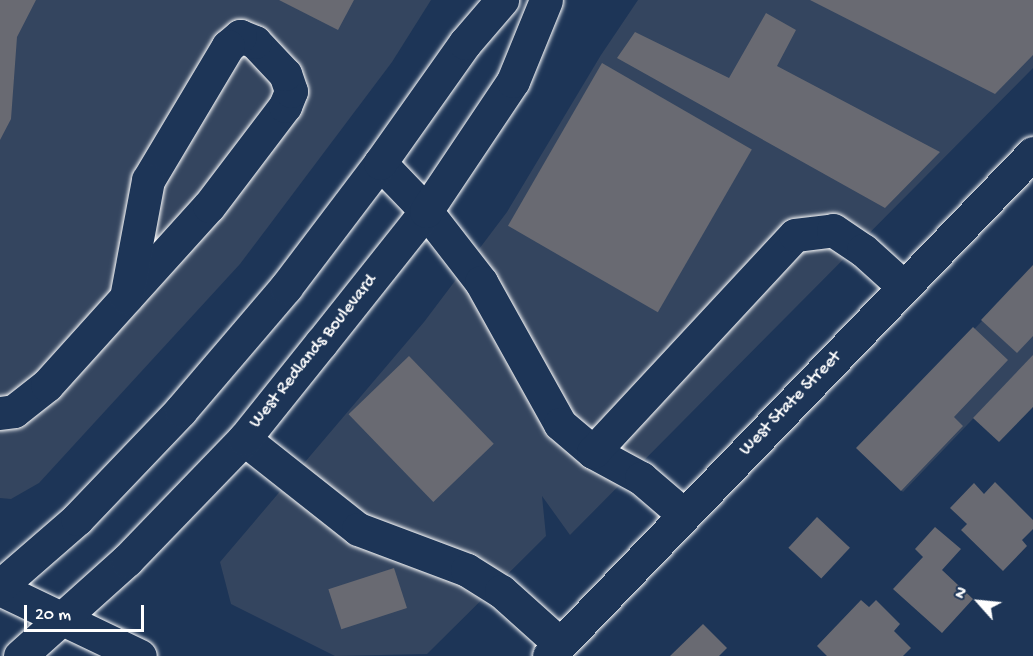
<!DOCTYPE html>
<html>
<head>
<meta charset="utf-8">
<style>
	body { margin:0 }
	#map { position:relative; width:1033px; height:656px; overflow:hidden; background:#1d3557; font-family:"Gochi Hand",sans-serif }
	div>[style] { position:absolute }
	.built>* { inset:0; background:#34455f }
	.building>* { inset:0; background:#696a72; transform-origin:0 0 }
	.roads { filter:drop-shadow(0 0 2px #fff) drop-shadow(0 0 2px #fff) }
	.minor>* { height:33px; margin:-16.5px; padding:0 16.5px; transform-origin:16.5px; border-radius:16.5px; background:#1d3557 }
	.major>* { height:33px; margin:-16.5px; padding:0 16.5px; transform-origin:16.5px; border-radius:16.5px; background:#1d3557 }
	span { translate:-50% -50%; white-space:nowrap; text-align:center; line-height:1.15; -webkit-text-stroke:4.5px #1d3557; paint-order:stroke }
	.street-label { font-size:18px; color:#fff }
	.north { position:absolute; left:949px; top:572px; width:60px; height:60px; -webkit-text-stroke:4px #1d3557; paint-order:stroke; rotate:297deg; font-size:16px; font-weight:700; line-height:24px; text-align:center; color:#fff }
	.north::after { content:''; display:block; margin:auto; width:21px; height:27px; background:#fff; clip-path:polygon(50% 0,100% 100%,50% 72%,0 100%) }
	.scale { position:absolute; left:24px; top:605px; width:120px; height:27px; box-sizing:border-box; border:3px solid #fff; border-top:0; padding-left:8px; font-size:18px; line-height:21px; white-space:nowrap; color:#fff; -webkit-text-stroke:4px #1d3557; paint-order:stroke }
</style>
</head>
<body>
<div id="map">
	<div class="built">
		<i style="clip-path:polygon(0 0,431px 0,392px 62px,240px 264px,39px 483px,11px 499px,0 498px)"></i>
		<i style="clip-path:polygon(638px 0,1033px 0,1033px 68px,570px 535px,542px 496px,546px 536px,427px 654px,335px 656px,231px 604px,220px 562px,424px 322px,507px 212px,601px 55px)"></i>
		<i style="clip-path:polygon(1033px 268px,1033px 356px,903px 492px,860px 448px)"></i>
	</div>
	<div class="building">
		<i style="clip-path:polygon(0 0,36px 0,17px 37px,11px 119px,0 140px)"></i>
		<i style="clip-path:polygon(279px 0,354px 0,338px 30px)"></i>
		<i style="clip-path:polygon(810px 0,1033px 0,1033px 55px,995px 94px)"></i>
		<i style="clip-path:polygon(766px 13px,796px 30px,777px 66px,940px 152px,885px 208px,617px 58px,635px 32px,729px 78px)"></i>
		<i style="left:602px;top:63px;width:173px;height:188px;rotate:30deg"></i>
		<i style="clip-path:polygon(1033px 265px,1033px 336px,1017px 353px,981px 320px)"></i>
		<i style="clip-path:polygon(973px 327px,1008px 360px,954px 417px,963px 426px,901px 491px,856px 448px)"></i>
		<i style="clip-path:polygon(1033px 355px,1033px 407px,999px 442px,973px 418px)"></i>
		<i style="left:409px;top:356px;width:122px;height:84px;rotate:46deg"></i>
		<i style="clip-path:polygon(995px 482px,1033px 520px,1033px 529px,1022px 540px,1027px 546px,1003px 571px,961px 530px,967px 524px,950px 508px,974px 483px,984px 494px)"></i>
		<i style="left:817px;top:517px;width:45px;height:42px;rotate:43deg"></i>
		<i style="clip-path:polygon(935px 527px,961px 549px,942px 570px,973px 599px,942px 633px,893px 589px,923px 557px,915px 549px)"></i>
		<i style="left:394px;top:568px;width:42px;height:69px;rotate:72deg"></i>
		<i style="clip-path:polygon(861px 600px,869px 607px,876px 600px,900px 624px,894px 631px,911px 648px,903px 656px,827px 656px,817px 646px)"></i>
		<i style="clip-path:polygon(703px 624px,727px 648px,719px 656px,670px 656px)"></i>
	</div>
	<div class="roads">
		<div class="minor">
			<i style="left:380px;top:163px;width:66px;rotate:46.2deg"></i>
			<i style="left:426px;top:211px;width:90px;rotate:52.2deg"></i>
			<i style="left:481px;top:282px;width:162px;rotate:60.9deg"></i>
			<i style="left:560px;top:424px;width:43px;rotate:40.3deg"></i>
			<i style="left:593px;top:452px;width:55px;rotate:28.4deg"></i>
			<i style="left:641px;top:478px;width:55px;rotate:40.6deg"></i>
			<i style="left:0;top:413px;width:14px;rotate:-8deg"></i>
			<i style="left:14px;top:411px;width:42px;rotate:-38.2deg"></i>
			<i style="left:47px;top:385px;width:241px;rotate:-47.9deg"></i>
			<i style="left:209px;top:206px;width:126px;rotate:-52.8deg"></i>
			<i style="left:285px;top:106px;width:16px;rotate:-68deg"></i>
			<i style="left:291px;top:91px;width:18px;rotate:-109deg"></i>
			<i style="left:285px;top:74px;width:44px;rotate:-133.2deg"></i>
			<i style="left:255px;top:42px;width:16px;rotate:-158deg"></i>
			<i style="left:240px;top:36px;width:16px;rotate:140deg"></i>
			<i style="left:228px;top:46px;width:156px;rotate:120.8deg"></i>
			<i style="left:148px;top:180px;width:119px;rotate:100.6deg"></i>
			<i style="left:244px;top:439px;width:145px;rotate:38.3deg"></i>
			<i style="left:358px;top:529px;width:116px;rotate:20.6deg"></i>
			<i style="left:467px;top:570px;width:40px;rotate:32deg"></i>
			<i style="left:501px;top:591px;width:79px;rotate:41.9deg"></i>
			<i style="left:593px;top:452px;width:296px;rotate:-47.1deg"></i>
			<i style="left:795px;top:235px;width:38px;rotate:-7deg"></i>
			<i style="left:833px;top:230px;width:36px;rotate:34deg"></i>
			<i style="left:863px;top:250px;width:55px;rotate:42.1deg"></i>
			<i style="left:0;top:589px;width:155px;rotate:25.6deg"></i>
			<i style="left:549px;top:656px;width:698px;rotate:-46.1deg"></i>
		</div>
		<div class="major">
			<i style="left:0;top:586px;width:102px;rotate:-41deg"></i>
			<i style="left:77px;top:519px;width:151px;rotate:-46.3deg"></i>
			<i style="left:181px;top:410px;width:162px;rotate:-49.5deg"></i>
			<i style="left:286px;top:287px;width:156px;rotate:-52.8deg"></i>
			<i style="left:380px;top:163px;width:147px;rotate:-54.7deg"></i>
			<i style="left:465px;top:43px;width:57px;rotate:-49.3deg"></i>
			<i style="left:20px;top:656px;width:144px;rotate:-41.9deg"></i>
			<i style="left:127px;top:560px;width:168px;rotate:-46deg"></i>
			<i style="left:244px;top:439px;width:123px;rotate:-51.3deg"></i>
			<i style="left:321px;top:343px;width:169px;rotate:-51.5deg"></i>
			<i style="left:426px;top:211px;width:156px;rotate:-56.2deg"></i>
			<i style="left:513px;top:81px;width:87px;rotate:-67.8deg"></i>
		</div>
	</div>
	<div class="street-label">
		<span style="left:314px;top:352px;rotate:-51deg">West Redlands Boulevard</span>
		<span style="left:791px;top:404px;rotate:-46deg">West State Street</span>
	</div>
	<div class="north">N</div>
	<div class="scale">20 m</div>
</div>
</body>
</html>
